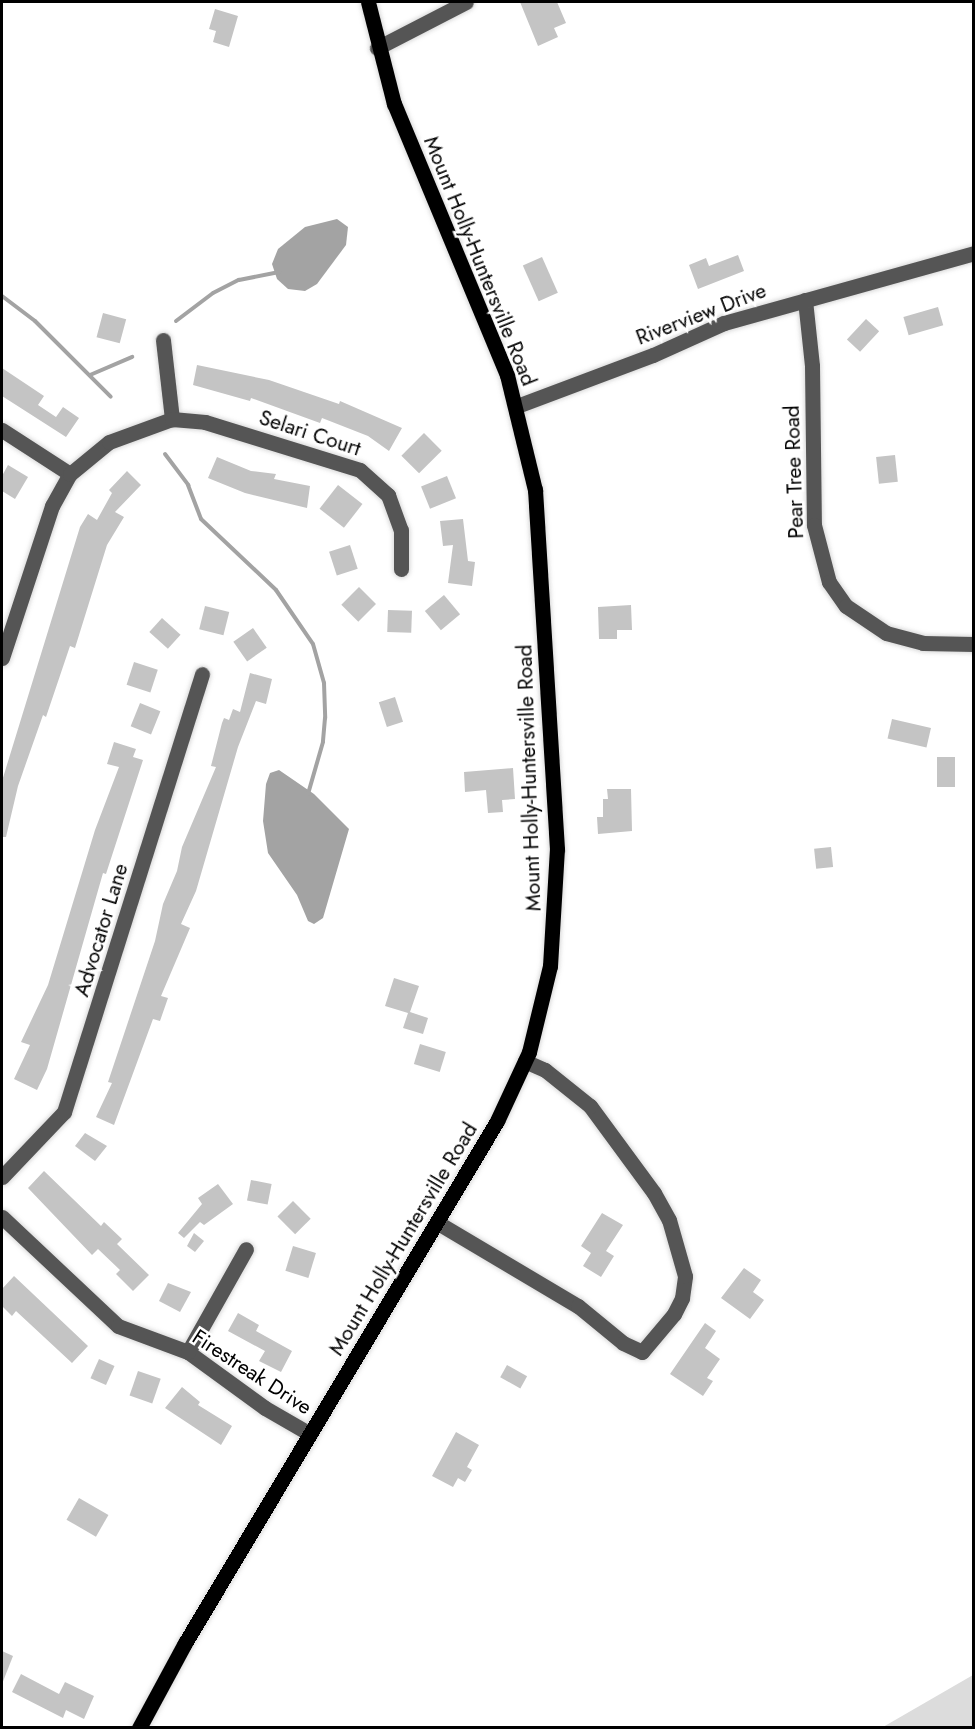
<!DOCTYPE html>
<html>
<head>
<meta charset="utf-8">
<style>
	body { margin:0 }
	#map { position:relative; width:975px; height:1729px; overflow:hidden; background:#fff; font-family:Jost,sans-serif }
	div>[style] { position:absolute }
	.green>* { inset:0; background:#dcdcdc }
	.water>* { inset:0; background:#a3a3a3 }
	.stream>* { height:4px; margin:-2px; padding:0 2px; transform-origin:2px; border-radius:2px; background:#a3a3a3 }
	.building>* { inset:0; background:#c4c4c4; transform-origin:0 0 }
	.roads { filter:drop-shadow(0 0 2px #dbdbdb) drop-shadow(0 0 2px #dbdbdb) }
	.minor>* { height:15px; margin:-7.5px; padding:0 7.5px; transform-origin:7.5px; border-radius:7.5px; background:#555 }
	.major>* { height:15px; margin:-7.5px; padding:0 7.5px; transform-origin:7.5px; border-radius:7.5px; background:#000 }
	span { translate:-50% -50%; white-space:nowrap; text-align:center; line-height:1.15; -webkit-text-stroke:5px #fff; paint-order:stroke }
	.street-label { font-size:21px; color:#000 }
	.frame { position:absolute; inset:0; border:3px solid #000; pointer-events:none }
</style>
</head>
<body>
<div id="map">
	<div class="green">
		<i style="clip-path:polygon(973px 1675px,973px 1727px,883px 1727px)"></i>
	</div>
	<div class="water">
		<i style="clip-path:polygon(337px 219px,348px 227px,346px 245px,317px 284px,305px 291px,288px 289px,277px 279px,272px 264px,278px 249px,305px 227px)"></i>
		<i style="clip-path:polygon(279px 770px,314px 794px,349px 829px,323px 918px,314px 924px,308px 921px,297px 895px,268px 853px,263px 821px,266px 784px,270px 773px)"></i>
	</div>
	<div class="stream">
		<i style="left:2px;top:296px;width:41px;rotate:37.1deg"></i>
		<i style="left:35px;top:321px;width:107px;rotate:45deg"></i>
		<i style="left:176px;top:321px;width:46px;rotate:-37.1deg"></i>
		<i style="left:213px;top:293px;width:29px;rotate:-27deg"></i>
		<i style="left:239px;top:280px;width:41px;rotate:-11.3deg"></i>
		<i style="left:90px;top:375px;width:46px;rotate:-23.2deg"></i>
		<i style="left:165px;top:454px;width:39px;rotate:53deg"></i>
		<i style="left:188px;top:485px;width:36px;rotate:69deg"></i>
		<i style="left:201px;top:519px;width:103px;rotate:43.4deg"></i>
		<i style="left:276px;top:590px;width:65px;rotate:55.6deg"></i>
		<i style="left:313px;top:644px;width:41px;rotate:74.2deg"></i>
		<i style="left:324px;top:683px;width:35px;rotate:88deg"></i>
		<i style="left:325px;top:718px;width:24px;rotate:95deg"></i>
		<i style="left:323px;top:742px;width:54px;rotate:106.1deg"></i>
	</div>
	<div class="building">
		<i style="clip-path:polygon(520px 2px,557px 2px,566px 23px,554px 28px,558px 37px,538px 46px)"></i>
		<i style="clip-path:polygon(215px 9px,238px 16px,229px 47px,213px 42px,216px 31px,209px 29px)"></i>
		<i style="clip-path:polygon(738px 255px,744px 271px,698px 289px,689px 265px,706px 258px,709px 266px)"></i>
		<i style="left:542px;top:257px;width:39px;height:21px;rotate:66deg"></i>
		<i style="left:938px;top:307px;width:19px;height:36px;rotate:74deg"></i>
		<i style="left:103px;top:313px;width:24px;height:25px;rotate:15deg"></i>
		<i style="left:866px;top:319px;width:18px;height:28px;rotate:43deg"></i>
		<i style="clip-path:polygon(197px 365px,269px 380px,339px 404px,340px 401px,402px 428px,389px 451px,368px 436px,322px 418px,320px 423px,251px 398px,250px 401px,193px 385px)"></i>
		<i style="clip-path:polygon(2px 368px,44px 396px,38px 405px,56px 417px,63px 407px,79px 418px,66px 437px,2px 396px)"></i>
		<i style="left:424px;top:433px;width:25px;height:32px;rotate:45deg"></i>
		<i style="left:895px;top:455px;width:27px;height:19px;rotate:84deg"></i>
		<i style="clip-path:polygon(217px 457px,251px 471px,276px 474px,274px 479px,310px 486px,307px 508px,245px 493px,208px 478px)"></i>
		<i style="clip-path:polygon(8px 465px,28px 477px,15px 499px,2px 491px,2px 476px)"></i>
		<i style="clip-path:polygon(127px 471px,141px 485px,115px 512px,124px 517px,107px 545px,75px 648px,70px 646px,46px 717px,43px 715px,18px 786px,6px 837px,2px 837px,2px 781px,80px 527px,88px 514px,97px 520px,112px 493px,109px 490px)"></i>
		<i style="left:447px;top:476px;width:24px;height:28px;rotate:68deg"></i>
		<i style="left:338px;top:485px;width:31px;height:30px;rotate:38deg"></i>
		<i style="clip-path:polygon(463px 519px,468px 561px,475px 562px,472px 586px,448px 583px,453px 545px,443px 546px,440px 521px)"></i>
		<i style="left:350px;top:545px;width:25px;height:22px;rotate:72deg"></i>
		<i style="left:359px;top:587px;width:24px;height:25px;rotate:45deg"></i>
		<i style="left:444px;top:595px;width:25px;height:25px;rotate:50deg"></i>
		<i style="clip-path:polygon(631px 605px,632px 630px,617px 630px,617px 639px,599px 639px,598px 607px)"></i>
		<i style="left:205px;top:606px;width:25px;height:24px;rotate:14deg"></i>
		<i style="left:388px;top:610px;width:24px;height:22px;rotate:2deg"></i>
		<i style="left:162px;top:618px;width:25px;height:19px;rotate:42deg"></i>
		<i style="left:253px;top:628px;width:24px;height:24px;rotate:55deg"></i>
		<i style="left:134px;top:662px;width:25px;height:24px;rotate:18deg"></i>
		<i style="clip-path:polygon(250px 673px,272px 679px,266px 704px,256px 701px,238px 747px,196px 891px,181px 924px,190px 928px,161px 996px,168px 998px,160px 1021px,153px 1019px,114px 1125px,96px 1117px,112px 1083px,108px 1082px,155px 941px,163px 904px,177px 871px,182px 847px,216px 767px,211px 766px,222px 723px,224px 718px,229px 720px,233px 709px,240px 712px)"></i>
		<i style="left:395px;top:697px;width:26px;height:17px;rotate:72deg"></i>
		<i style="left:140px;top:703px;width:22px;height:25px;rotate:22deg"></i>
		<i style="left:892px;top:719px;width:40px;height:20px;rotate:13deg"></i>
		<i style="clip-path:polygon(114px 742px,136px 749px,133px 757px,143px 760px,106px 874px,103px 873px,47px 1069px,37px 1090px,14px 1079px,30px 1045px,21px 1042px,48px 985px,95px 830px,119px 767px,107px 764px)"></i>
		<i style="left:937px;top:757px;width:18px;height:30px"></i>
		<i style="clip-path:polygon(513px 768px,515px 799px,502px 800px,503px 812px,488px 813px,486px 790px,465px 792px,464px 772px)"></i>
		<i style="clip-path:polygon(607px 789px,631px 789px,632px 831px,598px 834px,597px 817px,603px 817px,603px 799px,608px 799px)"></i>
		<i style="left:831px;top:847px;width:20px;height:17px;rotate:84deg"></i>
		<i style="clip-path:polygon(394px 978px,419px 986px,410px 1012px,428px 1018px,423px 1034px,403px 1028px,408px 1013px,385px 1006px)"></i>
		<i style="left:420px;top:1044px;width:27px;height:21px;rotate:17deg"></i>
		<i style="clip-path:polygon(85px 1133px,107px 1146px,95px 1161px,75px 1146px)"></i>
		<i style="clip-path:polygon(44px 1171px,101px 1226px,104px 1222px,122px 1239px,117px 1244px,149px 1275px,133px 1291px,116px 1274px,120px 1270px,98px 1249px,92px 1255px,28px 1188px)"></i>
		<i style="left:251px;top:1180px;width:21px;height:21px;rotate:11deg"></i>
		<i style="clip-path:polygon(218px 1184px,233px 1204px,204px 1225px,200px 1222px,184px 1238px,178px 1233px,202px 1204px,198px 1198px)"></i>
		<i style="left:293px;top:1201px;width:25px;height:22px;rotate:45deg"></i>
		<i style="clip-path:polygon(602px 1213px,623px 1225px,606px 1251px,614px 1256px,601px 1277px,583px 1266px,591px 1253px,581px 1246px)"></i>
		<i style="clip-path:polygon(194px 1233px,204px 1241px,195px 1252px,187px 1246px)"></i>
		<i style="left:293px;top:1246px;width:24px;height:26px;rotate:17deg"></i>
		<i style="clip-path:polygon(744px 1268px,761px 1280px,753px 1292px,764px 1300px,750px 1319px,721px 1298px)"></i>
		<i style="clip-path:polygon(14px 1276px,88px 1346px,72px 1363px,16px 1311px,12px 1316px,2px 1306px,2px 1289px)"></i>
		<i style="clip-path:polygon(168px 1283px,191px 1292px,180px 1312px,159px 1301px)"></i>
		<i style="clip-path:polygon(238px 1313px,259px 1325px,256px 1331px,292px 1351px,281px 1372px,259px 1361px,265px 1351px,228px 1331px)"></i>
		<i style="clip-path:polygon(705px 1323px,716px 1331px,705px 1348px,720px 1359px,707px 1378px,713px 1381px,703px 1396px,670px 1374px)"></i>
		<i style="left:99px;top:1359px;width:17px;height:21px;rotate:24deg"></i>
		<i style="left:507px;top:1365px;width:23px;height:14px;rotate:29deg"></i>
		<i style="left:138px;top:1371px;width:24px;height:26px;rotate:19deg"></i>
		<i style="clip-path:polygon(182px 1387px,200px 1402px,198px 1405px,232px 1426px,221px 1445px,165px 1408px)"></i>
		<i style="clip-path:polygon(456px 1432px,479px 1445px,467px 1467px,472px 1470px,465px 1482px,458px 1478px,453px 1487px,432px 1476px)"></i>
		<i style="left:79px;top:1498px;width:34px;height:25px;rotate:30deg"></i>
		<i style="clip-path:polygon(2px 1651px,13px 1656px,2px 1684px)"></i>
		<i style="clip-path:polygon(21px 1674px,59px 1694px,65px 1682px,94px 1696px,84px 1719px,66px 1710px,63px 1718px,12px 1692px)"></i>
	</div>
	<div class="roads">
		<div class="minor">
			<i style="left:377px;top:48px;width:100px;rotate:-27.3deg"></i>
			<i style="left:805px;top:300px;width:66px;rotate:83.9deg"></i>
			<i style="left:812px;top:366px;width:159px;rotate:89.3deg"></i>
			<i style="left:814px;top:525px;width:59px;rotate:75.3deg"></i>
			<i style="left:829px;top:582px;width:29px;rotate:55deg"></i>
			<i style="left:846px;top:606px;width:48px;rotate:34deg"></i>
			<i style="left:886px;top:633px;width:38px;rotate:15deg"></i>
			<i style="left:923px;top:643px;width:51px;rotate:1.1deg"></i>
			<i style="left:163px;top:340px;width:80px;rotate:83.5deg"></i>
			<i style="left:517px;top:406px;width:145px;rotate:-20.6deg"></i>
			<i style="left:653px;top:355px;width:78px;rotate:-24.3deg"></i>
			<i style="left:724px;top:323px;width:260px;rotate:-15.6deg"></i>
			<i style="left:2px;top:430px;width:81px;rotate:32.9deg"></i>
			<i style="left:2px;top:658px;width:160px;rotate:-71.8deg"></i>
			<i style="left:52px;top:506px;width:37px;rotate:-61deg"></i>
			<i style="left:70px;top:474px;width:50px;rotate:-39.4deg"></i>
			<i style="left:109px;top:442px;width:67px;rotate:-20.1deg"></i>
			<i style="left:172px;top:419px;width:33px;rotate:5deg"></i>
			<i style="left:205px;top:422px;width:162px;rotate:17.2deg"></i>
			<i style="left:360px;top:470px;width:38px;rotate:42deg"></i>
			<i style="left:388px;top:495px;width:37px;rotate:70deg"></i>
			<i style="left:401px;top:530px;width:39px;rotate:90deg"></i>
			<i style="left:2px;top:1177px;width:90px;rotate:-46.4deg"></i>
			<i style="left:64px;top:1112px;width:459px;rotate:-72.5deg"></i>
			<i style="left:2px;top:1217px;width:159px;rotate:43.2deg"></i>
			<i style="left:118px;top:1326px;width:75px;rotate:20.4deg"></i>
			<i style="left:188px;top:1352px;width:95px;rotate:36deg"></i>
			<i style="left:265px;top:1408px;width:52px;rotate:30deg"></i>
			<i style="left:438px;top:1223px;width:163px;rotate:30.7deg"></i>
			<i style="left:578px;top:1306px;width:58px;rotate:39.4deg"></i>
			<i style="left:623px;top:1343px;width:21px;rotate:25deg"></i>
			<i style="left:642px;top:1352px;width:50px;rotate:-49.9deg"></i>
			<i style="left:674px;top:1314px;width:18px;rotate:-63deg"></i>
			<i style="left:682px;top:1298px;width:22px;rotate:-82deg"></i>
			<i style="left:685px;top:1276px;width:58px;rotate:-105.9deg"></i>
			<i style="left:669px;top:1220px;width:31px;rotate:-119deg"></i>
			<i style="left:654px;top:1193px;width:108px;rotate:-126.3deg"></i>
			<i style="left:590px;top:1106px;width:58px;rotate:-141.3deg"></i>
			<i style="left:545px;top:1070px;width:22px;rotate:-156deg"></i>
			<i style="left:188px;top:1352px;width:118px;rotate:-60.6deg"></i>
		</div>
		<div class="major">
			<i style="left:139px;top:1728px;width:97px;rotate:-61.6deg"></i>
			<i style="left:185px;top:1643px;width:608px;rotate:-59.13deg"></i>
			<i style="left:497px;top:1121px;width:76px;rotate:-65.1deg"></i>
			<i style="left:529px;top:1052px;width:89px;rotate:-76.3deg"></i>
			<i style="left:550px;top:966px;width:117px;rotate:-86.6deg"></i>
			<i style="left:557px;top:849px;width:360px;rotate:-93.5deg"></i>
			<i style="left:535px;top:490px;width:118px;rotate:-103.7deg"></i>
			<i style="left:507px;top:375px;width:294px;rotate:-112.6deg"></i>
			<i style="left:394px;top:104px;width:105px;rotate:-104.3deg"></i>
		</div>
	</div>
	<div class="street-label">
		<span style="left:480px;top:261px;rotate:68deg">Mount Holly-Huntersville Road</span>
		<span style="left:701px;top:314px;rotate:-21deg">Riverview Drive</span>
		<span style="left:310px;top:433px;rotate:18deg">Selari Court</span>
		<span style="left:794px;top:472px;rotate:-92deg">Pear Tree Road</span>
		<span style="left:529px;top:778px;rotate:-92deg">Mount Holly-Huntersville Road</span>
		<span style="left:101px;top:930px;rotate:-73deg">Advocator Lane</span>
		<span style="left:403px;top:1239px;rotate:-59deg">Mount Holly-Huntersville Road</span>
		<span style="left:252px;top:1372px;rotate:33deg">Firestreak Drive</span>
	</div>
	<div class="frame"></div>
</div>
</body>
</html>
